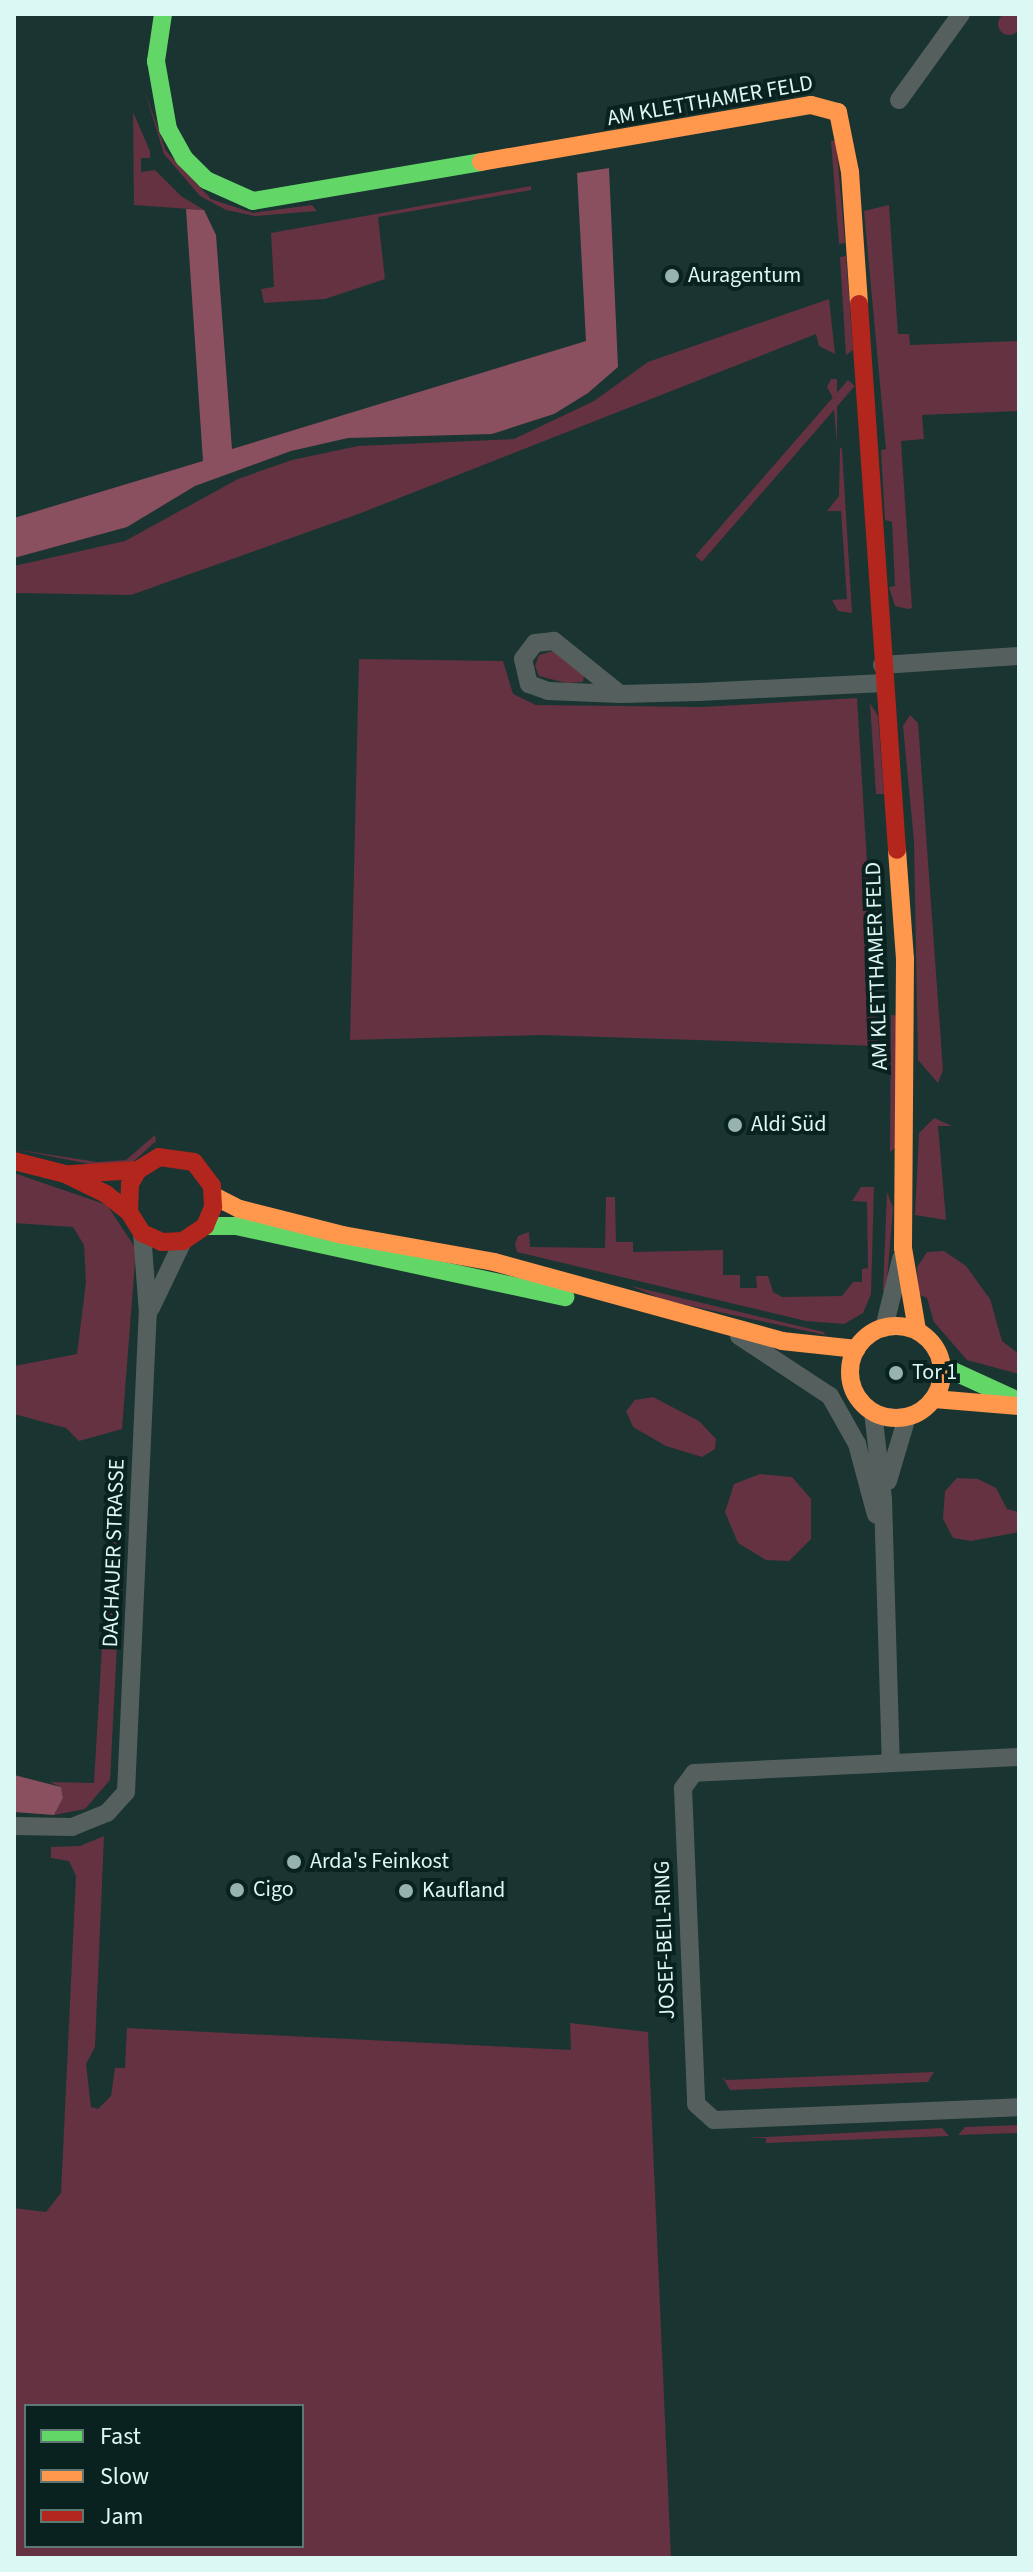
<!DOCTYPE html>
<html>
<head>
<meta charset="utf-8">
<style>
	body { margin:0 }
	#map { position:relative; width:1033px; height:2572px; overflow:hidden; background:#1a3431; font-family:"Source Sans 3",sans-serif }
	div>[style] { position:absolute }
	.green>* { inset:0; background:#643240; transform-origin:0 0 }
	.round { border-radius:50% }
	.forest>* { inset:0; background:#8b505f }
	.street>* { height:18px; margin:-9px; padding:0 9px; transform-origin:9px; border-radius:9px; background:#55605e }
	.fast>* { height:18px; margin:-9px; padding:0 9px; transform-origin:9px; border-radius:9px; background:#63d668 }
	.slow>* { height:18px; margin:-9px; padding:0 9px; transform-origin:9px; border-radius:9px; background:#ff974d }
	.slow>.ring { margin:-9px; padding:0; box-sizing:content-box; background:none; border:18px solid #ff974d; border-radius:50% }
	.jam>* { height:18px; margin:-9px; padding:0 9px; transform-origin:9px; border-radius:9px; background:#b3261e }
	.dots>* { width:22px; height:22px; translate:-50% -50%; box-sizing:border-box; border:4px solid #0a221f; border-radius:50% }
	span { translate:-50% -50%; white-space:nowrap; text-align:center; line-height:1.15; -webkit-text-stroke:8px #0a221f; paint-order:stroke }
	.street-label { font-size:22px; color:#dbf8f4 }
	.poi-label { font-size:22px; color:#dbf8f4 }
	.left { translate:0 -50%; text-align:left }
	.frame { position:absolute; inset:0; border:16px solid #dbf8f4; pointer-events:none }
	.legend { position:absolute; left:24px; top:2404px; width:280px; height:144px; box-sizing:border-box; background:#0a221f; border:2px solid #5e7874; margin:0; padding:10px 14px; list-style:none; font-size:24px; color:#dbf8f4 }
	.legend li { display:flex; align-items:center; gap:16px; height:40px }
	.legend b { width:40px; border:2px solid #5e7874 }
</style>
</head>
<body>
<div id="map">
	<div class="green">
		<i class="round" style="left:998px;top:13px;width:22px;height:22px"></i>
		<i style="clip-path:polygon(144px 89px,166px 151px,211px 199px,253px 213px,312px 205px,317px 211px,255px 216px,226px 210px,200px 196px,164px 154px)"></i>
		<i style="clip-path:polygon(133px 112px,150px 151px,150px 158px,141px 158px,141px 172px,155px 170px,181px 196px,204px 210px,134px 205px)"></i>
		<i style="clip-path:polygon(831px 141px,836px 141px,845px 243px,839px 244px)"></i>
		<i style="clip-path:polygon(531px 186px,531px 190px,378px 217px,385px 279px,325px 299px,264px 303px,261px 289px,274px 287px,271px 233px)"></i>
		<i style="clip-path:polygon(889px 205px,898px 334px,909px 334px,910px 345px,1019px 341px,1019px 411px,922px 415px,924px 439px,901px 441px,912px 608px,908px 609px,895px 606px,889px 587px,895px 586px,892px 522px,885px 520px,881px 450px,886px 449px,864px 211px)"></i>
		<i style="clip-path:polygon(846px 256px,853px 350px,846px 355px,840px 257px)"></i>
		<i style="clip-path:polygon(829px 299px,835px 354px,819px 346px,816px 334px,361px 513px,131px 595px,14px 593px,14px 566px,125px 541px,238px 479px,292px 460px,358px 446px,514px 439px,594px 401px,648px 362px)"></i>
		<i style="clip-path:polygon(831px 379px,837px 379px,837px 444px,833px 398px,827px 387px)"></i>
		<i style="left:848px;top:380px;width:9px;height:233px;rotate:41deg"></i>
		<i style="clip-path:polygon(840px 447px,842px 449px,852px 613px,838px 611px,832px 600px,847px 599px,841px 511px,827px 511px,839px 496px)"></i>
		<i style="clip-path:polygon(553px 651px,584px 676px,583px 682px,566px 683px,539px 676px,535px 666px,539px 655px)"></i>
		<i style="clip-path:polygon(359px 659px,503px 661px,513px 694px,536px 705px,702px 707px,857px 698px,878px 1046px,543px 1035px,350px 1040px)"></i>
		<i style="clip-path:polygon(870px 703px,878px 716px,884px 794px,876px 794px)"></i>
		<i style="clip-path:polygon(910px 715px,918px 723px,943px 1070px,938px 1083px,918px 1060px,914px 841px,903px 726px)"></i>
		<i style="clip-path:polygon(891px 1015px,899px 1016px,896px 1147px,890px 1152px)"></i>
		<i style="clip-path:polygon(934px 1118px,952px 1126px,938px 1126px,946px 1220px,915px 1215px,919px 1133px)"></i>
		<i style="clip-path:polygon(155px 1135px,156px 1141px,133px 1162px,100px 1166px,14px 1149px,97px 1162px,126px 1160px)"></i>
		<i style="clip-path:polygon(14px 1173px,107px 1205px,136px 1249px,122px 1429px,79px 1441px,66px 1428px,14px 1414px,14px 1366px,77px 1354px,86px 1282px,84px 1245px,73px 1227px,14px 1223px)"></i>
		<i style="clip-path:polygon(861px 1187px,874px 1187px,871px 1294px,863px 1313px,844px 1324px,806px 1321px,517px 1252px,515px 1244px,518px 1236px,529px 1232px,530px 1247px,605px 1248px,606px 1197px,615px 1197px,616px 1242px,633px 1242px,633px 1252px,723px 1250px,723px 1275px,740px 1275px,740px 1288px,757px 1288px,756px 1276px,768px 1276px,773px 1292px,782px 1297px,842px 1296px,853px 1282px,862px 1282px,862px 1269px,868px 1268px,867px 1202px,852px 1201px)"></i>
		<i style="clip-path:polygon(887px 1192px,893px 1208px,886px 1293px,883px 1291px)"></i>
		<i style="clip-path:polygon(944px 1251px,966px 1266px,990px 1299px,1002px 1341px,1019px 1354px,1019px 1374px,967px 1360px,934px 1322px,927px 1298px,918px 1294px,917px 1267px,927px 1252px)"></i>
		<i style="clip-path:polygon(631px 1286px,824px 1332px,825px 1335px,664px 1300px)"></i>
		<i style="clip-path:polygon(653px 1397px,699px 1421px,716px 1439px,715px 1449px,702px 1457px,666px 1446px,633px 1427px,626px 1411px,635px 1400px)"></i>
		<i style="clip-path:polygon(118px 1458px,119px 1597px,118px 1620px,112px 1622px,104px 1621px)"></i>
		<i style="clip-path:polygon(760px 1474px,792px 1477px,811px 1499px,811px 1539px,789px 1561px,766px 1560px,738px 1543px,725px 1512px,734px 1484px)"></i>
		<i style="clip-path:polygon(957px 1478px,978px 1479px,996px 1488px,1007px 1509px,1019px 1512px,1019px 1532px,971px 1541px,953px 1538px,943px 1519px,945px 1491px)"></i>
		<i style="clip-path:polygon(117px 1644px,110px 1780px,85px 1809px,54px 1815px,63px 1798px,61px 1787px,50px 1782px,94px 1783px,102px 1646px)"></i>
		<i style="clip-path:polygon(evenodd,104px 1836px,95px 2047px,86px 2064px,91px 2107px,98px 2109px,111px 2096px,115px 2068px,125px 2068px,127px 2028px,571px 2050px,570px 2023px,648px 2032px,671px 2558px,14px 2558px,14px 2208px,46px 2212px,61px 2193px,76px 1876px,69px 1861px,51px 1858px,51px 1847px,80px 1846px,104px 1836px,302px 2406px,302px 2546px,26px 2546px,26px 2406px,302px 2406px)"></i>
		<i style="clip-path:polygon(934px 2072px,928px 2082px,730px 2090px,722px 2076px,726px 2080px)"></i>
		<i style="clip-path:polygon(1019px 2125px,1019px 2133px,958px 2135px,965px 2127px)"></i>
		<i style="clip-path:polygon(942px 2128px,949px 2136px,766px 2143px,766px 2138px,746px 2138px)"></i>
	</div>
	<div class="forest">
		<i style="clip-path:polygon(609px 168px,618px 367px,588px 393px,554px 414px,492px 434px,348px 438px,291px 451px,195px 486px,127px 527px,14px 558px,14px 518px,203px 461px,186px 209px,204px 210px,216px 235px,232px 449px,586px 341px,577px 173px)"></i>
		<i style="clip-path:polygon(14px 1775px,61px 1787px,63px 1798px,54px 1815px,14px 1812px)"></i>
	</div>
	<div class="street">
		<i style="left:899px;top:100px;width:106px;rotate:-54.2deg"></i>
		<i style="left:882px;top:665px;width:137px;rotate:-3.8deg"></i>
		<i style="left:620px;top:694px;width:85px;rotate:-141.2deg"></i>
		<i style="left:554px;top:641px;width:19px;rotate:174deg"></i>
		<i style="left:535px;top:643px;width:20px;rotate:127deg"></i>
		<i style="left:523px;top:659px;width:26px;rotate:77deg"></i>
		<i style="left:529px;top:684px;width:20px;rotate:20deg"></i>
		<i style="left:548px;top:691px;width:72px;rotate:2.4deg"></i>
		<i style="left:620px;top:694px;width:79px;rotate:-1.5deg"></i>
		<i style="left:699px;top:692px;width:185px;rotate:-2.8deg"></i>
		<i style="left:151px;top:1308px;width:74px;rotate:-64.5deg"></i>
		<i style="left:884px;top:1328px;width:71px;rotate:-76.2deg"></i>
		<i style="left:739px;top:1336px;width:109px;rotate:33.4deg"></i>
		<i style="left:830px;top:1396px;width:55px;rotate:60.6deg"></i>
		<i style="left:857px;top:1444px;width:73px;rotate:75deg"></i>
		<i style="left:873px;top:1412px;width:88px;rotate:83.4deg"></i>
		<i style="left:883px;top:1499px;width:263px;rotate:88.3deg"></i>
		<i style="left:888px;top:1481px;width:67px;rotate:-73.5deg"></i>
		<i style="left:1019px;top:1757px;width:325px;rotate:177.2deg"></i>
		<i style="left:694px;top:1773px;width:19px;rotate:126deg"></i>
		<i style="left:683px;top:1788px;width:316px;rotate:87.6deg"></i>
		<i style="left:696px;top:2104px;width:24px;rotate:42deg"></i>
		<i style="left:714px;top:2120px;width:305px;rotate:-2.4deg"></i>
		<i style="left:14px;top:1826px;width:58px;rotate:1deg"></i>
		<i style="left:72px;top:1827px;width:38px;rotate:-22deg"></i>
		<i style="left:107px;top:1813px;width:28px;rotate:-48deg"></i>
		<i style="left:126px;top:1792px;width:479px;rotate:-87.4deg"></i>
		<i style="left:148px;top:1314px;width:81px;rotate:-94.2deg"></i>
	</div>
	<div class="fast">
		<i style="left:163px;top:14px;width:48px;rotate:98.5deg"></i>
		<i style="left:156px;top:61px;width:69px;rotate:80deg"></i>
		<i style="left:168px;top:129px;width:33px;rotate:61deg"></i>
		<i style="left:184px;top:158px;width:31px;rotate:45deg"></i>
		<i style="left:206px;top:180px;width:51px;rotate:24.1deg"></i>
		<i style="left:253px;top:201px;width:231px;rotate:-9.7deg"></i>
		<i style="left:205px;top:1226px;width:31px"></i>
		<i style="left:236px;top:1226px;width:337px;rotate:12.2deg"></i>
		<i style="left:942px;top:1366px;width:77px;rotate:24.6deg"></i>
	</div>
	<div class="slow">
		<i style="left:481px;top:162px;width:335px;rotate:-9.8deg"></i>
		<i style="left:811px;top:105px;width:28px;rotate:15deg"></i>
		<i style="left:838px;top:112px;width:61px;rotate:78.7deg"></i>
		<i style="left:850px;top:172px;width:132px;rotate:86.1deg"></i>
		<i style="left:897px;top:850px;width:109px;rotate:85.8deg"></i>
		<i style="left:905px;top:959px;width:289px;rotate:90.4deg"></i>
		<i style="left:903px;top:1248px;width:83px;rotate:80.3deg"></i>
		<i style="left:214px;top:1196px;width:29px;rotate:27deg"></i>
		<i style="left:240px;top:1209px;width:106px;rotate:14.2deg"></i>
		<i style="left:343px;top:1235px;width:153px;rotate:10.1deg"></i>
		<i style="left:494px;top:1262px;width:299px;rotate:15.3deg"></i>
		<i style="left:782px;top:1341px;width:75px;rotate:6.1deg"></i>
		<i class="ring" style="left:850px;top:1326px;width:74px;height:74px"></i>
		<i style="left:934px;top:1399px;width:85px;rotate:4.7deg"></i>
	</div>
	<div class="jam">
		<i style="left:859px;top:304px;width:547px;rotate:86.02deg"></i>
		<i style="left:14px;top:1161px;width:53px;rotate:14.3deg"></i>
		<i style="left:65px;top:1174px;width:46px;rotate:26deg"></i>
		<i style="left:106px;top:1194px;width:29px;rotate:38deg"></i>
		<i style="left:129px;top:1212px;width:25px;rotate:58deg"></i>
		<i style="left:142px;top:1233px;width:22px;rotate:24deg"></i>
		<i style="left:162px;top:1242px;width:21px;rotate:-3deg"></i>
		<i style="left:183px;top:1241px;width:27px;rotate:-34deg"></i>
		<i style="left:205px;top:1226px;width:21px;rotate:-67deg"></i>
		<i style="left:213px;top:1207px;width:21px;rotate:-93deg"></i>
		<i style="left:212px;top:1186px;width:30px;rotate:-127deg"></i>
		<i style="left:194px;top:1162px;width:35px;rotate:-172deg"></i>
		<i style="left:159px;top:1157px;width:25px;rotate:148deg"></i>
		<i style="left:138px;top:1170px;width:16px;rotate:120deg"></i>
		<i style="left:130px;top:1184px;width:28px;rotate:92deg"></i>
		<i style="left:71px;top:1174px;width:67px;rotate:-3.4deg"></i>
	</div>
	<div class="dots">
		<i style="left:672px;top:276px;background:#97b3b0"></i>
		<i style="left:735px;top:1125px;background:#97b3b0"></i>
		<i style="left:896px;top:1373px;background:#97b3b0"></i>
		<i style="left:294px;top:1862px;background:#97b3b0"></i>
		<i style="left:237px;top:1890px;background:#97b3b0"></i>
		<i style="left:406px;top:1891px;background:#97b3b0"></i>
	</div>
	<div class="street-label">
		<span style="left:710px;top:101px;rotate:-10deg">AM KLETTHAMER FELD</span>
		<span style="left:877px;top:966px;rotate:-92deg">AM KLETTHAMER FELD</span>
		<span style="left:114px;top:1553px;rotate:-88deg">DACHAUER STRASSE</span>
		<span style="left:665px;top:1940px;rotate:-92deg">JOSEF-BEIL-RING</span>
	</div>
	<div class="poi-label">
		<span class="left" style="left:688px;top:276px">Auragentum</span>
		<span class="left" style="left:751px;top:1125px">Aldi Süd</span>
		<span class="left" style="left:912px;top:1373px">Tor 1</span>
		<span class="left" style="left:310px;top:1862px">Arda's Feinkost</span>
		<span class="left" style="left:253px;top:1890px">Cigo</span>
		<span class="left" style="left:422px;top:1891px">Kaufland</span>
	</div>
	<div class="frame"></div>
	<ul class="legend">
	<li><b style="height:10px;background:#63d668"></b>Fast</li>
	<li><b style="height:10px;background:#ff974d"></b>Slow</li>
	<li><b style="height:10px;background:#b3261e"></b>Jam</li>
	</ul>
</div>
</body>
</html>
